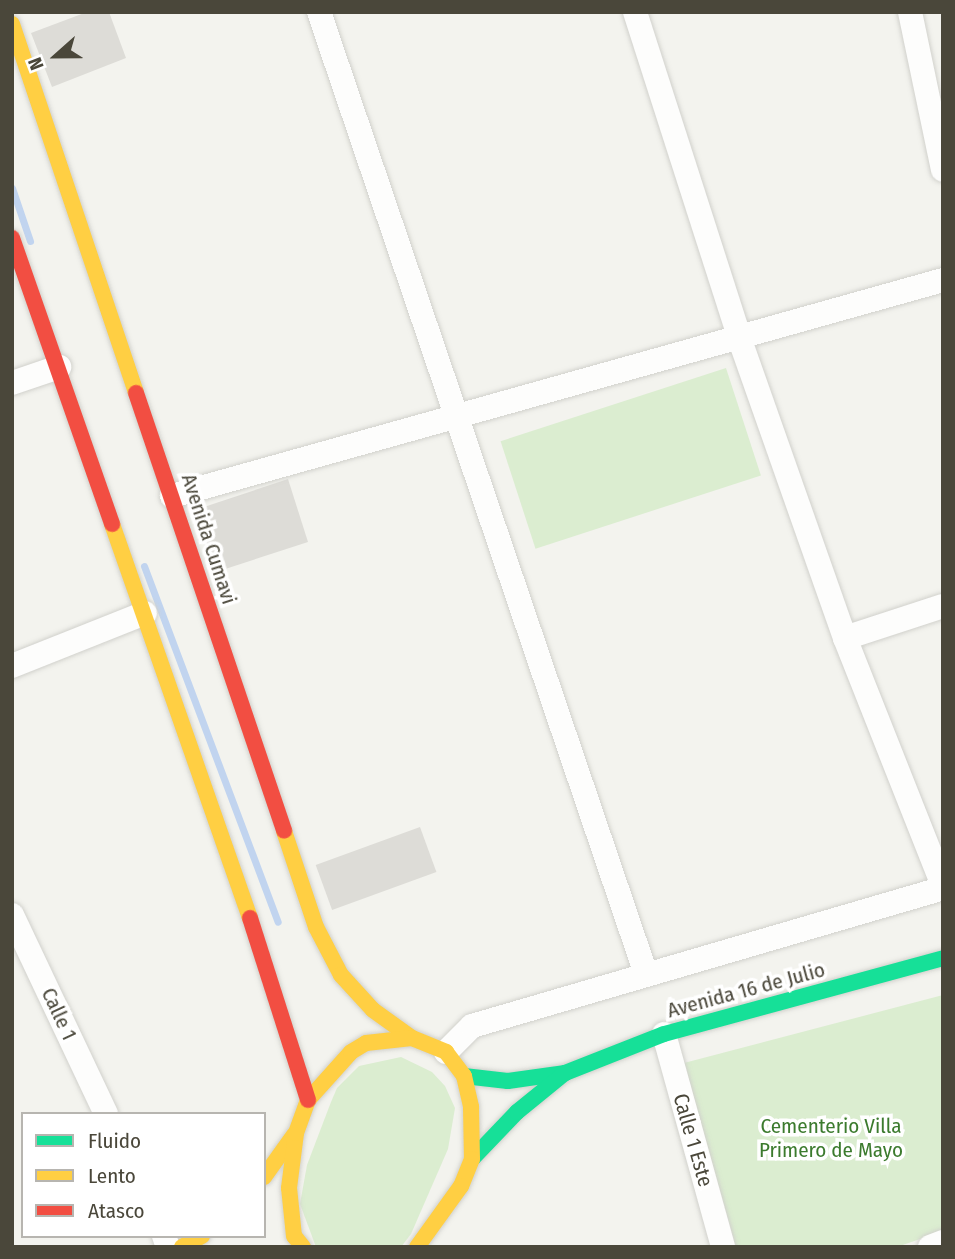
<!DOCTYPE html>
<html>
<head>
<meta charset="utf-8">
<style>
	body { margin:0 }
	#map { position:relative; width:955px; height:1259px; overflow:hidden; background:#f3f3ee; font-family:"Fira Sans Condensed",sans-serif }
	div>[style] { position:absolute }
	.green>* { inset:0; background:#dbedd0; transform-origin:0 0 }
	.stream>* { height:7px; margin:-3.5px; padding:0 3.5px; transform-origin:3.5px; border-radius:3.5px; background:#c1d4ef }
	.building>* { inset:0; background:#dddcd7; transform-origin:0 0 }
	.roads { filter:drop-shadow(0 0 2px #d1d1cc) drop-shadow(0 0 2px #d1d1cc) }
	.street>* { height:24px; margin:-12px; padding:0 12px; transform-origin:12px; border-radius:12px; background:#fdfdfc }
	.fast>* { height:16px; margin:-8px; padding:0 8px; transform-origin:8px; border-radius:8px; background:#16e098 }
	.slow>* { height:16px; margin:-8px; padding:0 8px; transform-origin:8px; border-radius:8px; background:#ffcf43 }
	.jam>* { height:16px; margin:-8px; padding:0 8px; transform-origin:8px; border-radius:8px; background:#f24e42 }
	span { translate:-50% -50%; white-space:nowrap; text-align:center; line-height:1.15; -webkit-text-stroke:7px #fff; paint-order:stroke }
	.street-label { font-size:21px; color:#4a473a }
	.park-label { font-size:21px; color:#3c7b2e }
	.frame { position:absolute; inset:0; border:14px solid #4a473a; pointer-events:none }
	.legend { position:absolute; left:21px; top:1112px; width:245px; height:126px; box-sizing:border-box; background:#fff; border:2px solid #b7b5b0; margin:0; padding:9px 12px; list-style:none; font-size:21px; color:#4a473a }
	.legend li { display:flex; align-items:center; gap:14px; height:35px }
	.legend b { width:35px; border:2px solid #b7b5b0 }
	.north { position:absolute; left:21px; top:21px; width:70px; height:70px; -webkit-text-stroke:5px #fff; paint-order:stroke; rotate:249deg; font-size:19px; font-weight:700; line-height:28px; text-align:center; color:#4a473a }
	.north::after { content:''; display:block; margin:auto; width:24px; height:32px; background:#4a473a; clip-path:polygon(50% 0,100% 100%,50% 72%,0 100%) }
</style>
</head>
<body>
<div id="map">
	<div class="green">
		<i style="left:726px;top:368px;width:113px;height:237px;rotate:72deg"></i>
		<i style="clip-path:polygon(943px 995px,943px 1231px,897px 1247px,736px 1247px,684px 1063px)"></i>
		<i style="clip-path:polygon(401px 1057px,432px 1072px,445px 1086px,455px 1108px,448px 1149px,411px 1234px,401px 1247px,316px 1247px,300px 1204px,307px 1165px,331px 1102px,337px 1088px,359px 1066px)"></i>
	</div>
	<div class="stream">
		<i style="left:12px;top:188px;width:56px;rotate:71.2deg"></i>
		<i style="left:144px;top:566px;width:380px;rotate:69.4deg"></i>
	</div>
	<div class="building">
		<i style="clip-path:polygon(87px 12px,109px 12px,126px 58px,52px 87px,31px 33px)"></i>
		<i style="clip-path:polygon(288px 479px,308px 542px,216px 572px,198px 518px,201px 508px)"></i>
		<i style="left:420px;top:827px;width:48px;height:111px;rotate:70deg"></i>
	</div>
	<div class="roads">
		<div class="street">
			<i style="left:319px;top:12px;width:1016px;rotate:71.23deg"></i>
			<i style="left:635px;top:12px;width:344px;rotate:72.2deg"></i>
			<i style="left:740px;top:340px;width:316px;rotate:70.6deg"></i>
			<i style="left:845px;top:638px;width:267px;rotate:68.4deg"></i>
			<i style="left:910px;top:12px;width:161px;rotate:78.2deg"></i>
			<i style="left:12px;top:383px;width:50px;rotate:-18.8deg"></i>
			<i style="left:172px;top:496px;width:801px;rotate:-15.65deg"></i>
			<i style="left:845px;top:638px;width:103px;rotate:-18.1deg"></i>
			<i style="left:12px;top:666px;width:143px;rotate:-21.7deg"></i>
			<i style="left:12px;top:915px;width:220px;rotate:64.7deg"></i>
			<i style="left:664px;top:1034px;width:221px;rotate:74.5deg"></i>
			<i style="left:446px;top:1052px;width:37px;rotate:-45deg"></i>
			<i style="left:472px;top:1026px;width:491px;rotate:-16.3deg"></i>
			<i style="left:164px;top:1236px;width:12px;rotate:70deg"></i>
			<i style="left:930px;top:1247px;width:14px;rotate:-21deg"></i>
		</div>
		<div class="fast">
			<i style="left:464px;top:1076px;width:44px;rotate:6.5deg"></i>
			<i style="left:508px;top:1081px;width:58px;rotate:-8deg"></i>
			<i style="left:565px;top:1073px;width:106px;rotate:-21.5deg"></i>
			<i style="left:664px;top:1034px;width:289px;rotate:-15.2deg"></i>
			<i style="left:472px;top:1159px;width:65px;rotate:-46.2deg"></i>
			<i style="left:517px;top:1112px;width:62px;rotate:-39.1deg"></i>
		</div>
		<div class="slow">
			<i style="left:12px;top:24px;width:389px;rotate:71.4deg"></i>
			<i style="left:112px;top:524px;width:417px;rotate:70.7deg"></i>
			<i style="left:284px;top:831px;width:101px;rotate:71.6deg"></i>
			<i style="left:316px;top:927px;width:54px;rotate:62.5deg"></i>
			<i style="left:341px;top:975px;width:47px;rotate:47.6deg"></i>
			<i style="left:373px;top:1010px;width:48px;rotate:35.7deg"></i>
			<i style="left:264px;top:1177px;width:52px;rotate:-54.5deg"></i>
			<i style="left:182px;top:1247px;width:23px;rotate:-29deg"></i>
			<i style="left:303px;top:1247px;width:14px;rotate:-129deg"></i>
			<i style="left:294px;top:1236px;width:48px;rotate:-95.9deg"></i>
			<i style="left:289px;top:1188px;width:55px;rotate:-82.7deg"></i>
			<i style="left:296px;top:1133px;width:35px;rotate:-70deg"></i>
			<i style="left:308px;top:1100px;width:64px;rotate:-48.1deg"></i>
			<i style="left:351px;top:1052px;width:17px;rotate:-31deg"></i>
			<i style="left:366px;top:1043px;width:46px;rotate:-6.2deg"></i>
			<i style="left:412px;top:1038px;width:37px;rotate:22deg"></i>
			<i style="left:446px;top:1052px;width:30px;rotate:53deg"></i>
			<i style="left:464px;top:1076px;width:32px;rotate:77deg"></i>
			<i style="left:471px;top:1107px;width:52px;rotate:88.9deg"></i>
			<i style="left:472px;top:1159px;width:29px;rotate:112deg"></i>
			<i style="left:461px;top:1186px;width:75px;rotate:125.8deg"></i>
		</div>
		<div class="jam">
			<i style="left:12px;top:238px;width:303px;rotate:70.7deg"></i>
			<i style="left:136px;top:393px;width:462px;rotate:71.3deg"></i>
			<i style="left:250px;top:918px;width:191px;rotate:72.3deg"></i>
		</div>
	</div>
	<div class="street-label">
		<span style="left:209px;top:539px;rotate:72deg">Avenida Cumavi</span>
		<span style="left:746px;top:990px;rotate:-15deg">Avenida 16 de Julio</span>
		<span style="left:59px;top:1014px;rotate:65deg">Calle 1</span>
		<span style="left:693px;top:1140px;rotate:74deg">Calle 1 Este</span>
	</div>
	<div class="park-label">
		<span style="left:831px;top:1138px">Cementerio Villa<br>Primero de Mayo</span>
	</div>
	<div class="frame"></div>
	<ul class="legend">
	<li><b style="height:9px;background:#16e098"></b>Fluido</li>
	<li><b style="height:9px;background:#ffcf43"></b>Lento</li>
	<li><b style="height:9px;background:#f24e42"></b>Atasco</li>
	</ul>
	<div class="north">N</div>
</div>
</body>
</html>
